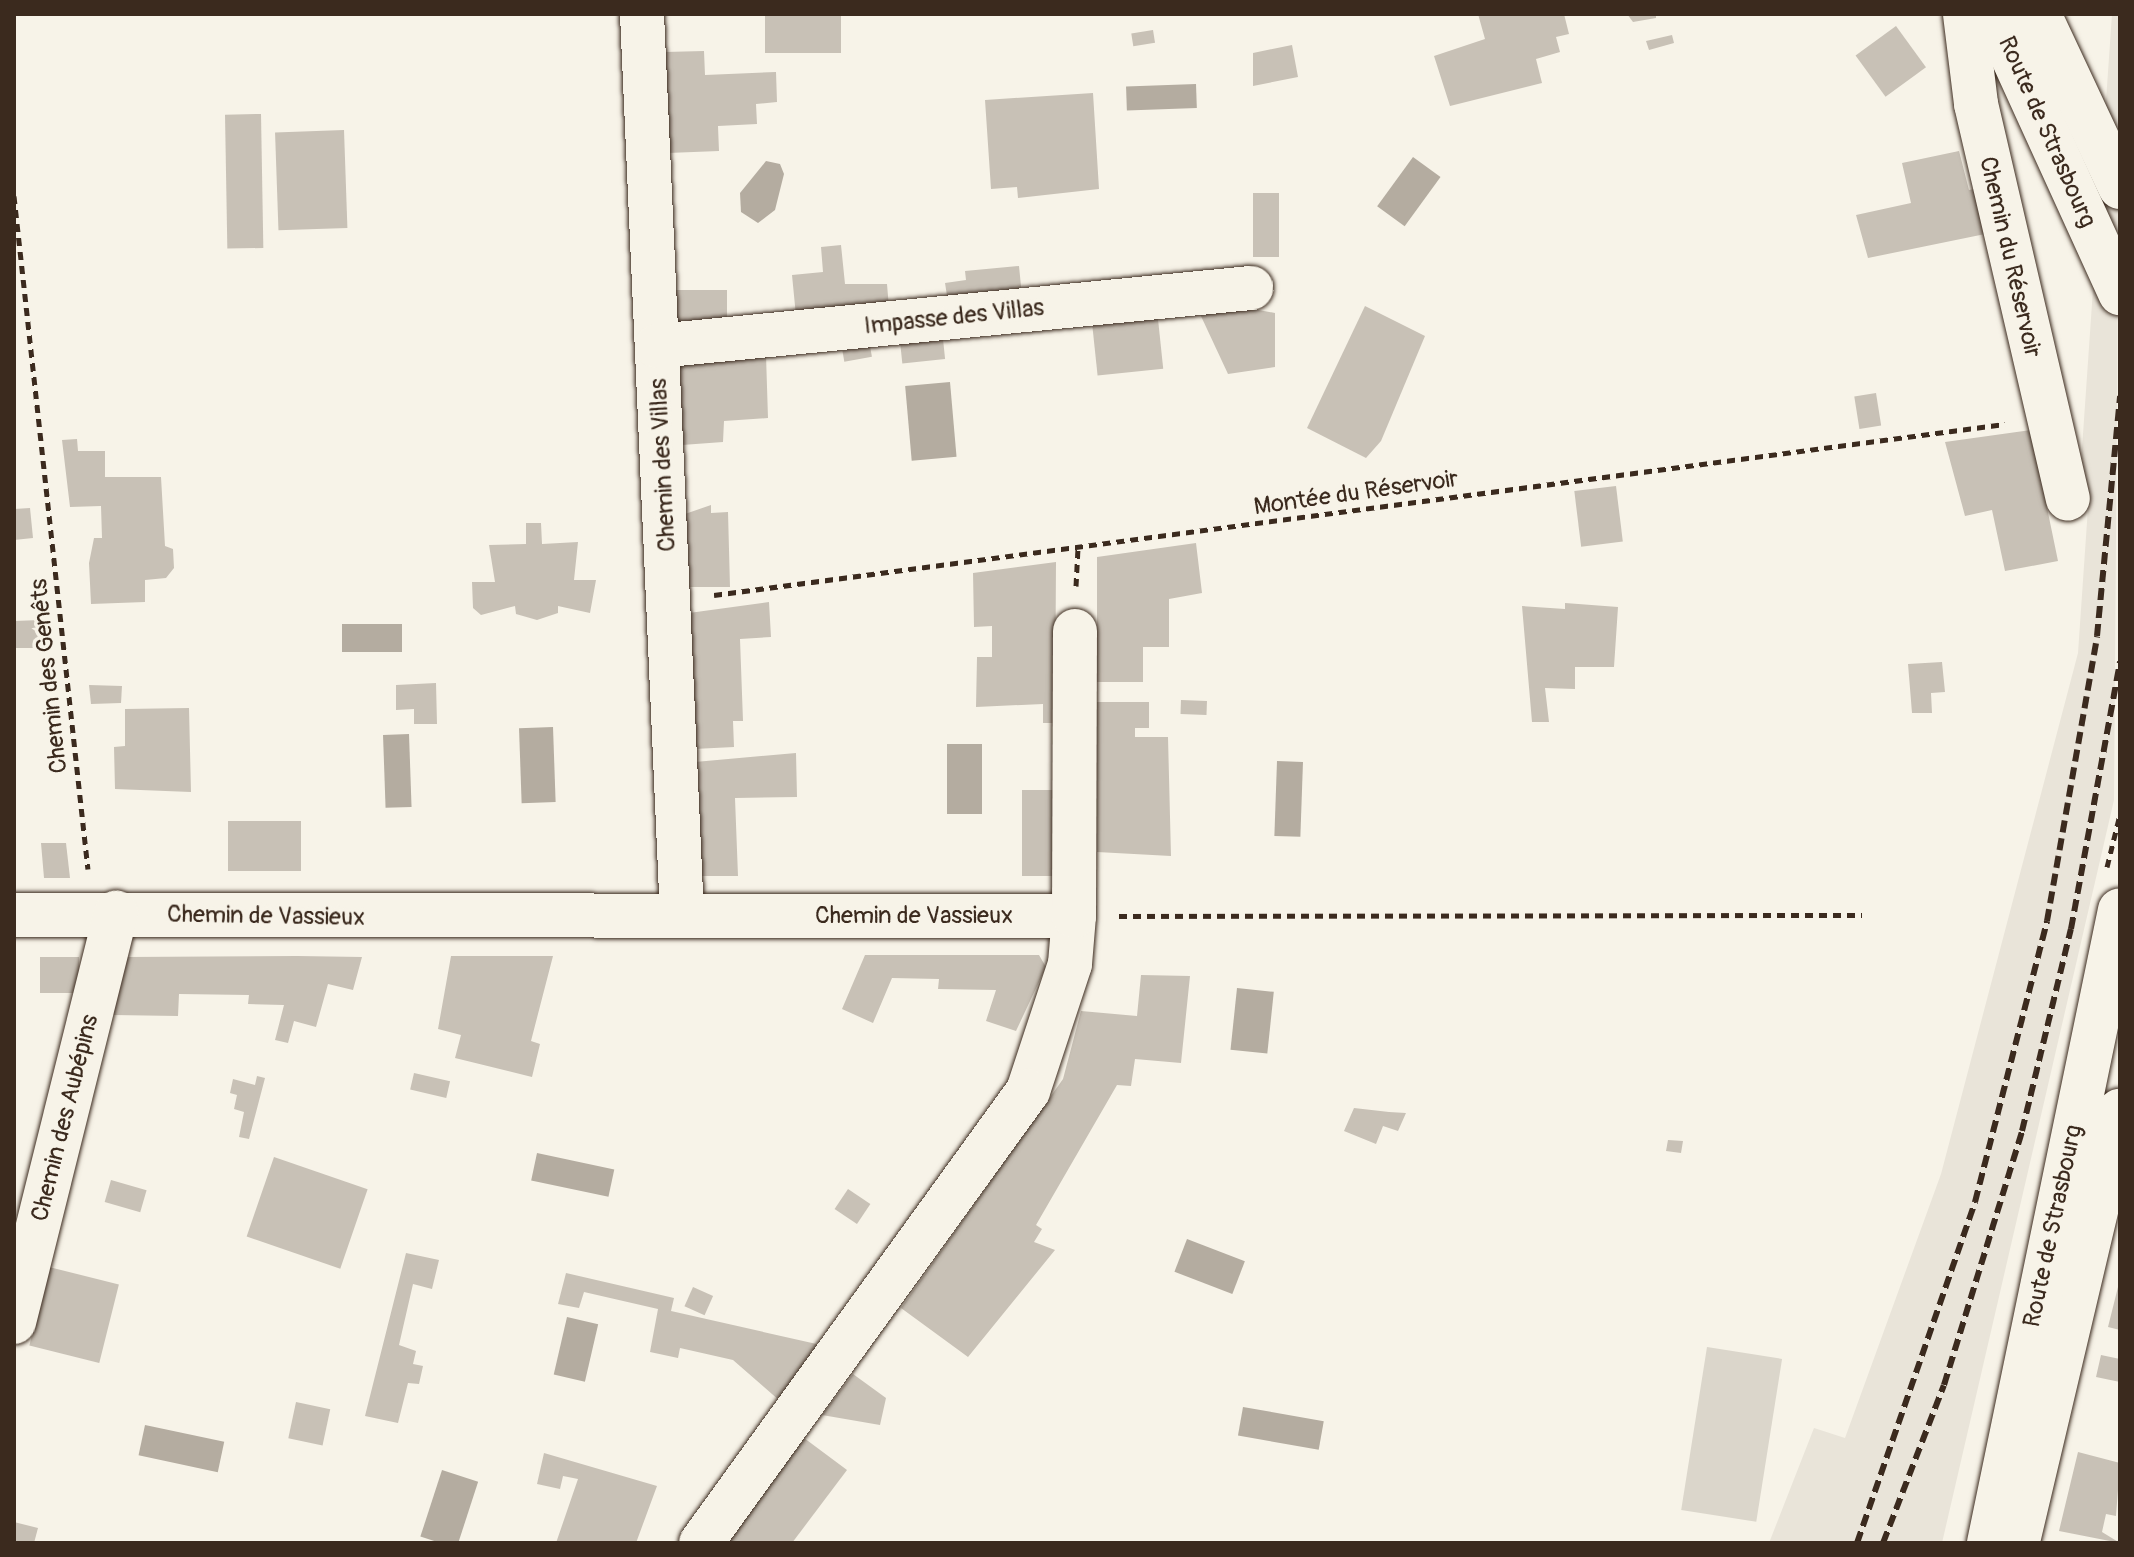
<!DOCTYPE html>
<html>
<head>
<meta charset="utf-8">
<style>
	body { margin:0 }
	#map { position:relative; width:2134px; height:1557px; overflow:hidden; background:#f7f3e8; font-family:Pangolin,sans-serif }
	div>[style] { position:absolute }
	.built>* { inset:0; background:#e9e4d9 }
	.green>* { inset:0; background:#dbd6cb; transform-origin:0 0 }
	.water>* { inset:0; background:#b4aca0; transform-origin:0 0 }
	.building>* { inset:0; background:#c8c1b6; transform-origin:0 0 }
	.path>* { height:5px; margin-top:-2.5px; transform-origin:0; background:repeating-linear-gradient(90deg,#3b2a1e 0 8px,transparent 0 14px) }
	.roads { filter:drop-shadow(0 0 2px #3b2a1e) drop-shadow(0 0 2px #3b2a1e) }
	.minor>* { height:44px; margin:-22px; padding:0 22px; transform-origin:22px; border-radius:22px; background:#f7f3e8 }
	.major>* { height:44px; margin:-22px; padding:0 22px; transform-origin:22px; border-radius:22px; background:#f7f3e8 }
	.rail>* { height:6px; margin-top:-3px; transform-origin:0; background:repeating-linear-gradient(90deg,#3b2a1e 0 12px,transparent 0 18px) }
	span { translate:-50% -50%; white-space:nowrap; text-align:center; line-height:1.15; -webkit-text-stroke:7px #f7f3e8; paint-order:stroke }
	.street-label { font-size:24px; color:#3b2a1e }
	.frame { position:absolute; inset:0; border:16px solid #3b2a1e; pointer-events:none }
</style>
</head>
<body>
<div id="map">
	<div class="built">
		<i style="clip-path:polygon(2112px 14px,2120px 14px,2114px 800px,1942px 1543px,1769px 1543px,1814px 1428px,1845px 1438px,1941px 1174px,2078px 653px,2089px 493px,2079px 492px)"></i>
	</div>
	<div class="green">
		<i style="left:1707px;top:1347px;width:76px;height:165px;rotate:9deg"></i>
	</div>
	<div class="water">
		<i style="left:1196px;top:84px;width:24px;height:70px;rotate:88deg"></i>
		<i style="left:1413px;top:157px;width:34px;height:61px;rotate:36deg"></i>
		<i style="clip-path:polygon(766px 161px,780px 164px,784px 174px,775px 210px,758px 223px,741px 212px,740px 193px)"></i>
		<i style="left:950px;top:382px;width:75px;height:45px;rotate:85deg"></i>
		<i style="left:402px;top:624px;width:28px;height:60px;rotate:90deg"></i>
		<i style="left:553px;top:727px;width:75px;height:34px;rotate:88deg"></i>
		<i style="left:409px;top:734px;width:73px;height:26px;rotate:88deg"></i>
		<i style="left:947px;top:744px;width:35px;height:70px"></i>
		<i style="left:1277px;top:761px;width:26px;height:75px;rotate:2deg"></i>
		<i style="left:1237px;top:988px;width:37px;height:62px;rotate:6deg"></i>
		<i style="left:537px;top:1153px;width:79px;height:28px;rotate:12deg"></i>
		<i style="left:1187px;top:1239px;width:62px;height:35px;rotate:21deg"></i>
		<i style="left:567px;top:1317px;width:32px;height:59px;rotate:13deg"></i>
		<i style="left:1243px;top:1407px;width:82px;height:29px;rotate:10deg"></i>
		<i style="left:145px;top:1425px;width:81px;height:31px;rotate:12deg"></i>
		<i style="left:442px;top:1470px;width:38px;height:70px;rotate:18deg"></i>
	</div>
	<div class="building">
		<i style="left:765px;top:14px;width:76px;height:39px"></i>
		<i style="clip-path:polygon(1478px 14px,1564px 14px,1569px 34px,1556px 37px,1560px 52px,1536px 59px,1542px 83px,1450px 106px,1434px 56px,1485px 39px)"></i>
		<i style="clip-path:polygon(1627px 14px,1656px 14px,1656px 18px,1633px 22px)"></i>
		<i style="left:1896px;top:26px;width:51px;height:50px;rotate:54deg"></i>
		<i style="left:1153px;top:30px;width:13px;height:22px;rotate:81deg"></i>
		<i style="clip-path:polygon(1672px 35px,1674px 43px,1649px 50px,1646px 41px)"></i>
		<i style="clip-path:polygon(1292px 45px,1298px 77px,1253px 86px,1253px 53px)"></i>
		<i style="clip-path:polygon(704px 51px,705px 75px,776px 72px,777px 102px,756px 104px,757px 124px,718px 126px,719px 151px,668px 153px,665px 52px)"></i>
		<i style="clip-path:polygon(1093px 93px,1099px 189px,1018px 198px,1017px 187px,991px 189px,985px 100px)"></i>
		<i style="left:261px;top:114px;width:134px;height:36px;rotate:89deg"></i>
		<i style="left:344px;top:130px;width:98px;height:69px;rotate:88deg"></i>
		<i style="clip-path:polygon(1959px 151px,1969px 190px,1979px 188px,1990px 233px,1868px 258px,1856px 215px,1911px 203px,1902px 163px)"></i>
		<i style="left:1253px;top:193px;width:26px;height:64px"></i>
		<i style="clip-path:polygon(841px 245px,845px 284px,887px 284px,889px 308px,796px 316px,792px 275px,823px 272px,821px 247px)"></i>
		<i style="clip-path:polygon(1019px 266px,1022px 296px,948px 302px,945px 283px,966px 280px,965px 271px)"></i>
		<i style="left:727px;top:290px;width:34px;height:54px;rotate:90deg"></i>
		<i style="clip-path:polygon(1365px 306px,1425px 336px,1381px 441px,1366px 458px,1307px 428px)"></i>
		<i style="clip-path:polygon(1253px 309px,1275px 313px,1275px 367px,1228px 374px,1200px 314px)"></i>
		<i style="left:1158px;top:319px;width:50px;height:66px;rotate:84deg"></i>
		<i style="left:943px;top:339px;width:20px;height:43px;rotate:84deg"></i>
		<i style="left:870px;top:346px;width:11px;height:28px;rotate:80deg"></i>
		<i style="clip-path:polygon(766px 355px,768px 418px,724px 421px,723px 442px,682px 445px,678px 363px)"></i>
		<i style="left:1876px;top:393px;width:33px;height:22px;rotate:81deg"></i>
		<i style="clip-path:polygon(2031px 430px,2058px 561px,2005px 571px,1992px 510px,1965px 516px,1945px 442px)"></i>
		<i style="clip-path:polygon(77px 439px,78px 451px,105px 451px,105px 477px,161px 477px,165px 546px,173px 549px,174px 568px,166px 578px,145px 580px,145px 602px,91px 604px,89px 563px,94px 538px,102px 538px,101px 506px,70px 507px,62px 440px)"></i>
		<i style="left:1616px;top:486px;width:56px;height:42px;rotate:83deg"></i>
		<i style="clip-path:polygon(711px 505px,711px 513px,728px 512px,730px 587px,688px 587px,685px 514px)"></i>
		<i style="clip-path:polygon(30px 508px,33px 538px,14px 540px,14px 509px)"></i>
		<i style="clip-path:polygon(526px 523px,541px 523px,542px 544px,578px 542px,574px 580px,596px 580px,590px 613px,558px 606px,558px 613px,537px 620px,516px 614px,515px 606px,481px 615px,473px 608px,472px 582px,495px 582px,489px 545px,526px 544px)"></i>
		<i style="clip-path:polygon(1196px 543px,1202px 593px,1169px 599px,1169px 647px,1143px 647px,1143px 682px,1097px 682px,1097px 557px)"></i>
		<i style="clip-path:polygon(1056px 562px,1055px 723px,1043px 723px,1043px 704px,976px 707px,977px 657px,992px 657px,992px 626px,974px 627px,973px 573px)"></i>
		<i style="clip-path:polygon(769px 602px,771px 637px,740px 639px,743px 721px,733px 721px,734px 747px,694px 749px,689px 613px)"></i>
		<i style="clip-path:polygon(1565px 603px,1618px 607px,1614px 667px,1575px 667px,1575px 689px,1545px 688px,1549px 722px,1532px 722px,1522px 606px,1565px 609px)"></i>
		<i style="clip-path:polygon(41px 620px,45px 648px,14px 648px,14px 621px)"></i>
		<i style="clip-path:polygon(1942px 662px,1945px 692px,1931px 693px,1932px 713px,1912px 713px,1908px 664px)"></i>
		<i style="clip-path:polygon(436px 683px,437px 724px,414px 724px,414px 709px,396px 710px,396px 685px)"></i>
		<i style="clip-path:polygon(89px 685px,122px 686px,121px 703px,91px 704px)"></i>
		<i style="left:1181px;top:700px;width:26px;height:14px;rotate:2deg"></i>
		<i style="clip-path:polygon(1097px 702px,1149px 702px,1149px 728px,1135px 728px,1135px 737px,1168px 737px,1171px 856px,1097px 852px)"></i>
		<i style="clip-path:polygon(189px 708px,191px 792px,115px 789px,114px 747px,125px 746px,125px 709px)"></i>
		<i style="clip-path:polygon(796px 753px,797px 797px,735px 798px,738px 876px,700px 876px,695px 762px)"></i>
		<i style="left:1022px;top:790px;width:33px;height:86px"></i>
		<i style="left:228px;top:821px;width:73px;height:50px"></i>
		<i style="clip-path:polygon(41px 843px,66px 843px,70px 878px,44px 878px)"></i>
		<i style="clip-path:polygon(865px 955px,1039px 955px,1046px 967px,1016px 1031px,986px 1021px,996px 990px,938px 989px,939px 979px,892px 978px,873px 1023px,842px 1009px)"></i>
		<i style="clip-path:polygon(451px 956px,553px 956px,531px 1041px,540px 1044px,532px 1077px,455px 1058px,461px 1035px,438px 1029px)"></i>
		<i style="left:40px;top:957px;width:39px;height:36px"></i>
		<i style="clip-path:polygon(127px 957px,297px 956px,362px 957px,353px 990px,328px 984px,316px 1027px,294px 1021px,288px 1043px,275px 1040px,284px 1005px,248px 1004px,249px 995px,179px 994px,178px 1016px,113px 1015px)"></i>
		<i style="clip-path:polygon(1141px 975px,1190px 976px,1181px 1063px,1135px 1059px,1131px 1086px,1117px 1085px,1036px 1225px,1042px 1229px,1034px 1242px,1055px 1250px,968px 1357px,901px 1308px,1063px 1079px,1081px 1011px,1137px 1016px)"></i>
		<i style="left:414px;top:1073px;width:37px;height:17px;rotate:13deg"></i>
		<i style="clip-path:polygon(257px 1076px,265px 1078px,249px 1139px,239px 1137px,244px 1112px,234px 1109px,237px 1095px,230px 1093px,233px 1079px,255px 1085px)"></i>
		<i style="clip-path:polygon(1354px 1108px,1389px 1112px,1406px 1113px,1398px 1131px,1383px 1126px,1376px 1144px,1344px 1131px)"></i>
		<i style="clip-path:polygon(1668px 1140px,1683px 1141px,1681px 1153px,1666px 1151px)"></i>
		<i style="left:274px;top:1157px;width:99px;height:84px;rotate:19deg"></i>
		<i style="left:111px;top:1180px;width:37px;height:23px;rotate:16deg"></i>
		<i style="left:848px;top:1189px;width:27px;height:24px;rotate:34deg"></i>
		<i style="clip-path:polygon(406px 1253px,439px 1260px,432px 1289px,413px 1284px,399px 1345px,416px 1351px,413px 1364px,423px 1366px,419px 1384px,408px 1383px,398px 1423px,365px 1416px)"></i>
		<i style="left:49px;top:1267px;width:72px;height:81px;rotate:14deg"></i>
		<i style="clip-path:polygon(566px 1273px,674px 1298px,671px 1311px,821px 1345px,780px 1401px,733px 1360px,680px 1348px,678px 1358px,650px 1352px,658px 1309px,584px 1292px,579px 1308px,558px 1304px)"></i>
		<i style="clip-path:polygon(2119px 1283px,2120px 1283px,2120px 1330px,2108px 1327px)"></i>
		<i style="left:693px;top:1287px;width:22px;height:21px;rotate:24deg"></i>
		<i style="clip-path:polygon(2101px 1355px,2120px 1359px,2120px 1382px,2096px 1377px)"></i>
		<i style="clip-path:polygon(853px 1374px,886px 1398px,880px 1425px,822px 1415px)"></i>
		<i style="left:296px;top:1402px;width:35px;height:37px;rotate:12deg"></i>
		<i style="clip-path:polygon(804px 1438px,847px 1470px,792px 1543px,726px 1543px)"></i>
		<i style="clip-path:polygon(2078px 1452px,2120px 1463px,2116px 1516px,2106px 1514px,2102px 1532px,2120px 1543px,2059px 1531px)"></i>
		<i style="clip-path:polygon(544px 1453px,657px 1486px,636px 1543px,556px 1543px,578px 1479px,563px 1476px,560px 1489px,537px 1484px)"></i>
		<i style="clip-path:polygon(14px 1522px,38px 1528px,34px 1543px,14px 1543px)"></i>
	</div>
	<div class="path">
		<i style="left:14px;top:196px;width:677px;rotate:83.73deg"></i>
		<i style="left:1076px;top:586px;width:37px;rotate:-87deg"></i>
		<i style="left:714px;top:595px;width:1302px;rotate:-7.55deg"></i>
		<i style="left:2107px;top:867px;width:55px;rotate:-76.2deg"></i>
		<i style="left:1119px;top:916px;width:743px;rotate:-0.08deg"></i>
	</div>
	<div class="roads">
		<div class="minor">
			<i style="left:642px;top:14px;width:903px;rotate:87.46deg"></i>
			<i style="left:1965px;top:14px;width:91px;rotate:83deg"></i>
			<i style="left:1976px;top:104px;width:405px;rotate:76.9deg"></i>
			<i style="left:657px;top:346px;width:597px;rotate:-5.58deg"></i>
			<i style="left:14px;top:915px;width:1060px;rotate:0.05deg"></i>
			<i style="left:1074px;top:916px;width:48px;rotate:94.8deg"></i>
			<i style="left:1070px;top:964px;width:134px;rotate:108.3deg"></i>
			<i style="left:1028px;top:1091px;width:558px;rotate:125.88deg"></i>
			<i style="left:1074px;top:916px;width:285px;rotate:-89.8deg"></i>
			<i style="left:14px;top:1322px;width:422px;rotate:-76deg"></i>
		</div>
		<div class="major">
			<i style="left:1993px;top:14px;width:307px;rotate:65.5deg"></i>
			<i style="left:2039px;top:14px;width:191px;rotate:64.9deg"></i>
			<i style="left:2019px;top:1537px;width:438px;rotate:-76.7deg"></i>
			<i style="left:1989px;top:1543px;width:646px;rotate:-78.31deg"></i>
		</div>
	</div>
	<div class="rail">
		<i style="left:1857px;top:1543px;width:361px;rotate:-70.9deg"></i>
		<i style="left:1975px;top:1202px;width:290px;rotate:-75.6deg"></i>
		<i style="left:2047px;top:921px;width:289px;rotate:-80deg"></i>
		<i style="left:2097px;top:636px;width:241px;rotate:-84.5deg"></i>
		<i style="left:1883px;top:1543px;width:169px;rotate:-68.9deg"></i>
		<i style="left:1944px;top:1385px;width:266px;rotate:-72.9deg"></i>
		<i style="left:2022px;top:1131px;width:208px;rotate:-76.4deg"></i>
		<i style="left:2071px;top:929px;width:272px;rotate:-79.6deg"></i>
	</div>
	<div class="street-label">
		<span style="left:2047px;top:132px;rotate:66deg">Route de Strasbourg</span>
		<span style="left:2010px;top:257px;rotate:77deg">Chemin du Réservoir</span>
		<span style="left:954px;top:317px;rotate:-6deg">Impasse des Villas</span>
		<span style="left:663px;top:465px;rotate:-93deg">Chemin des Villas</span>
		<span style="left:1356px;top:493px;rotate:-8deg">Montée du Réservoir</span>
		<span style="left:49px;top:676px;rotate:-96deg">Chemin des Genêts</span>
		<span style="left:266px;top:916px;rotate:1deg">Chemin de Vassieux</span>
		<span style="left:914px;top:916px">Chemin de Vassieux</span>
		<span style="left:65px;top:1118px;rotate:-76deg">Chemin des Aubépins</span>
		<span style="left:2053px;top:1226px;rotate:-78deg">Route de Strasbourg</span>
	</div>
	<div class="frame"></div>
</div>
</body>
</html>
